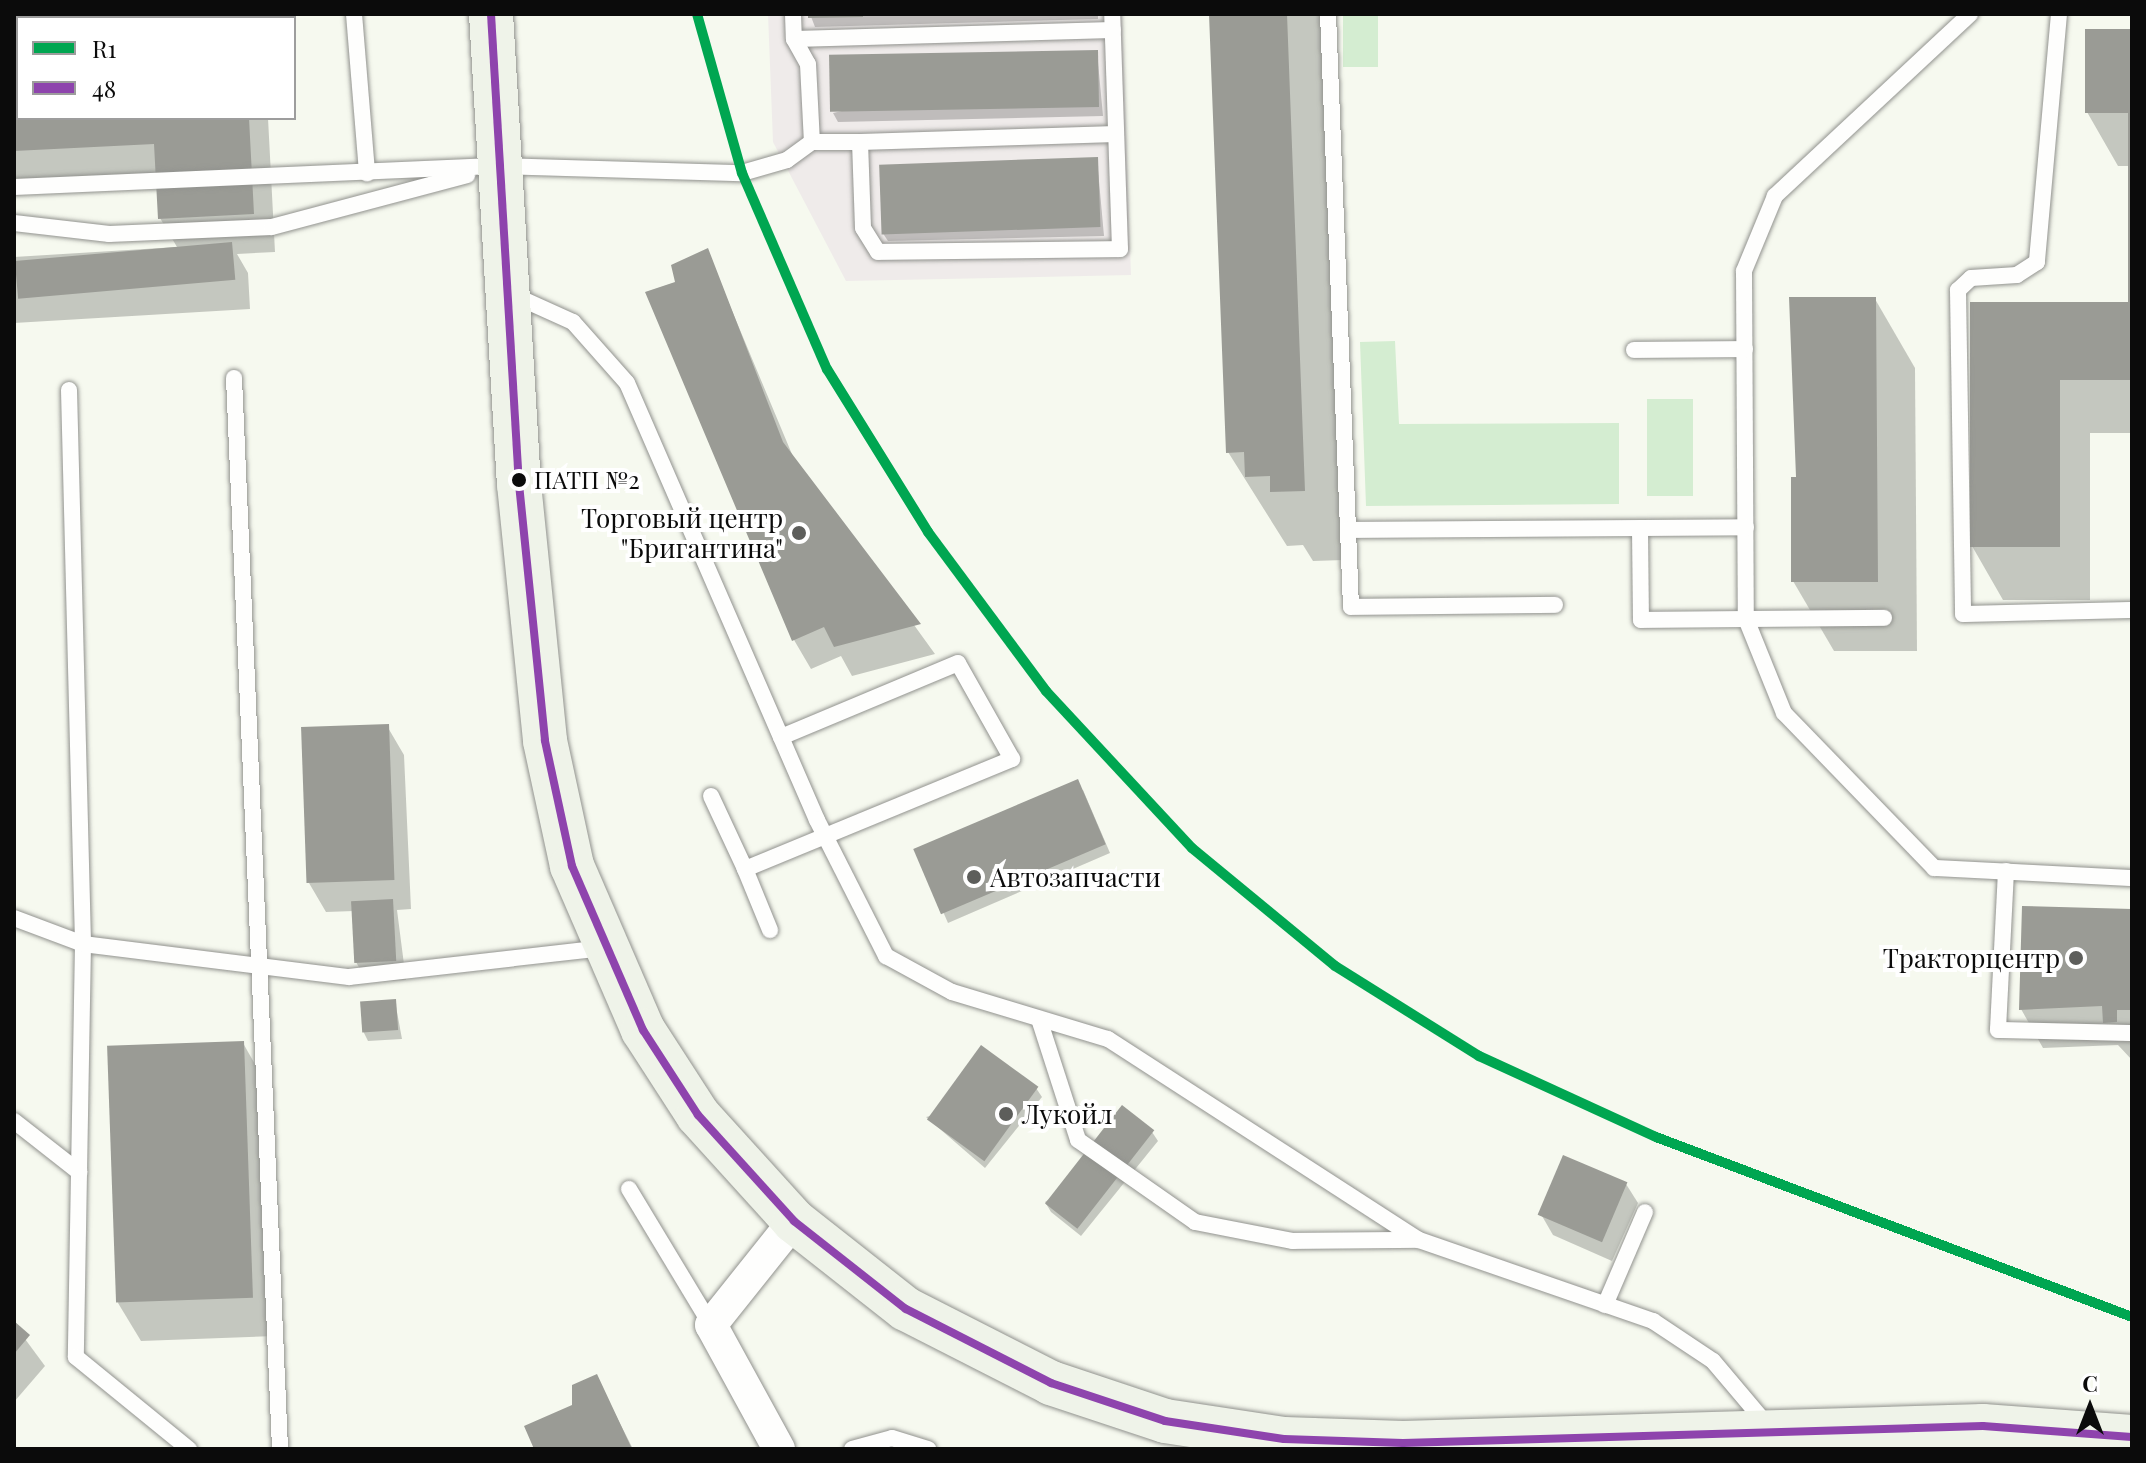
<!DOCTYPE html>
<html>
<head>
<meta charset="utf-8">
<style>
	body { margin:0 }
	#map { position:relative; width:2146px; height:1463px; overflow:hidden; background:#f6f9ef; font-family:"Playfair Display",serif }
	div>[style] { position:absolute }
	.industrial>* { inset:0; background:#efebea }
	.green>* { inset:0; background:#d4edd1; transform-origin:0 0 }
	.shadow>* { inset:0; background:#0003 }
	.building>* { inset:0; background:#9a9b95; transform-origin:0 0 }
	.roads { filter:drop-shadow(0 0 2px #91928e) drop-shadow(0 0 2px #91928e) }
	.lane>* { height:16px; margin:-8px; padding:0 8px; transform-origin:8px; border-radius:8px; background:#fefefd }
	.street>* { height:32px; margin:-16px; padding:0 16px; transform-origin:16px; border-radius:16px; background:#fefefd }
	.secondary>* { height:44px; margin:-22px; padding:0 22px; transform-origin:22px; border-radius:22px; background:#eff3e9 }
	.bus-1>* { height:8px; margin:-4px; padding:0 4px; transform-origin:4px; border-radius:4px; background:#8e44ad }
	.rail-1>* { height:10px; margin:-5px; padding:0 5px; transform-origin:5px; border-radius:5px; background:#00a651 }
	.dots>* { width:22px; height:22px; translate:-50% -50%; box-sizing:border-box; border:4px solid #fff; border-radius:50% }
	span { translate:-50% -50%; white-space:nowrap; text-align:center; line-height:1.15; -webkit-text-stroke:8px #fff; paint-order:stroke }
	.bus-label { font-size:24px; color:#0b0b0b }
	.left { translate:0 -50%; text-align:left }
	.poi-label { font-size:26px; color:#0b0b0b }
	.right { translate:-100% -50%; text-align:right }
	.frame { position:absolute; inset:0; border:16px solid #0b0b0b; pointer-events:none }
	.legend { position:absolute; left:16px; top:16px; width:280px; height:104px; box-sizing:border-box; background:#fff; border:2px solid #9d9d9d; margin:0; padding:10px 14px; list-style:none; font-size:24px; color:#0b0b0b }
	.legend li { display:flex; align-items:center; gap:16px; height:40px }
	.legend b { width:40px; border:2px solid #9d9d9d }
	.north { position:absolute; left:2050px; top:1367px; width:80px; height:80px; -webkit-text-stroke:6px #fff; paint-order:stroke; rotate:0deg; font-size:22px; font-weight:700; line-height:32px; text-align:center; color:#0b0b0b }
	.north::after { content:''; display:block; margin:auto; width:28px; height:36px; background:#0b0b0b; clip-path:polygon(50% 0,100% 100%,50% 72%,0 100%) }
</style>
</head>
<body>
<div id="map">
	<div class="industrial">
		<i style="clip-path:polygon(768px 14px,1122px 14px,1131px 275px,846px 281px,773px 142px)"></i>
	</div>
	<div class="green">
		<i style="left:1343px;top:14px;width:35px;height:53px"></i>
		<i style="clip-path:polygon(1395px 341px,1399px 424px,1619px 423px,1619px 504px,1366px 506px,1360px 342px)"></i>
		<i style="left:1647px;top:399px;width:46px;height:97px"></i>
	</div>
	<div class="shadow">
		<i style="clip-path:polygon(14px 14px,263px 14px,18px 18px,18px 118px,268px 118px,275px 252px,237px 254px,248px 273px,250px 309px,14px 323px,14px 257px,177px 247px,160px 218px,158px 183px,14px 190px)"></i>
		<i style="clip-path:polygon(810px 14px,1098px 14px,1098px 19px,815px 27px)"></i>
		<i style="clip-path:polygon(1211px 14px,1323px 14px,1344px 560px,1313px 561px,1303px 545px,1287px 546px,1228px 452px)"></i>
		<i style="clip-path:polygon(2132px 31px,2132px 433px,2090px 433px,2090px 600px,2003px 600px,1972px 546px,1972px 304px,2130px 304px,2130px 166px,2118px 166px,2087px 112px)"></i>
		<i style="clip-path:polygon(1097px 52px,1103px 116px,838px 122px,833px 113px)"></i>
		<i style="clip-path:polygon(1097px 159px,1104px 236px,888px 241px,882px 232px)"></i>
		<i style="clip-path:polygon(707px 251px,794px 459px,935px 654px,852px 676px,841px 656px,811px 669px,794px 640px,677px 283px)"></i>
		<i style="clip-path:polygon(1875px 299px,1915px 368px,1917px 651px,1834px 651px,1793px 581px)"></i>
		<i style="clip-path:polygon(387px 726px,404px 755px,411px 909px,397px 910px,406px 980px,367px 982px,356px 962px,354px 911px,326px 912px,309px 883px)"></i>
		<i style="clip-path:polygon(1083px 790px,1110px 853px,948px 923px,916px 850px)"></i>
		<i style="clip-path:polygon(2132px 911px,2132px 1060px,2118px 1045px,2043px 1048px,2021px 1009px)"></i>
		<i style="clip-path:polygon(395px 1001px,402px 1039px,368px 1041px,363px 1031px)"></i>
		<i style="clip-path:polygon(243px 1043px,265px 1082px,275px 1336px,141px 1341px,118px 1303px)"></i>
		<i style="clip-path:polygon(1036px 1088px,1042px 1097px,985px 1168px,926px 1117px)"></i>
		<i style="clip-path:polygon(1152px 1132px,1158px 1141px,1081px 1236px,1051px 1212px,1045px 1202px)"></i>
		<i style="clip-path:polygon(1626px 1184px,1638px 1203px,1612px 1261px,1553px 1235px,1542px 1216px)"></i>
		<i style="clip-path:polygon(14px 1324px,45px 1366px,14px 1402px)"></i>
		<i style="clip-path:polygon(596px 1376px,633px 1449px,537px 1449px,574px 1406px)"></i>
	</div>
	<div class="building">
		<i style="clip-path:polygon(14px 14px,244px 14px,18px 18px,18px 118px,249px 118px,254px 214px,158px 219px,154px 144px,14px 151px)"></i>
		<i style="clip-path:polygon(808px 14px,863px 14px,863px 17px,808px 18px)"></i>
		<i style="clip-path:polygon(1209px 14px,1287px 14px,1305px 491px,1270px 492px,1270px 476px,1245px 477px,1244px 452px,1226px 453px)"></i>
		<i style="clip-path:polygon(2085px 29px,2132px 29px,2132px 380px,2060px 380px,2060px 547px,1970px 547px,1970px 302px,2128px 302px,2128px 113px,2085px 113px)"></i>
		<i style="left:1098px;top:50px;width:57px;height:269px;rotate:89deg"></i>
		<i style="left:1098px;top:157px;width:70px;height:219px;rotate:88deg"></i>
		<i style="left:232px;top:242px;width:38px;height:218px;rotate:85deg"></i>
		<i style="clip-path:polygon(708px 248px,783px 442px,921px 624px,834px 647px,824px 627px,792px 641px,645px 292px,675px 282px,671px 265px)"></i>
		<i style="clip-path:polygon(1789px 297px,1876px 297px,1878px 582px,1791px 582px,1791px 477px,1796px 477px)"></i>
		<i style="left:389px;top:724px;width:156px;height:88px;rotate:88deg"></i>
		<i style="left:1078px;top:779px;width:71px;height:179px;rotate:67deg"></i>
		<i style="left:393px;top:899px;width:62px;height:42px;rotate:87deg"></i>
		<i style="clip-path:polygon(2022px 906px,2132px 909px,2132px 1010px,2117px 1010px,2117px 1022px,2103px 1023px,2102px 1006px,2019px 1010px)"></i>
		<i style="left:396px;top:999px;width:31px;height:36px;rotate:86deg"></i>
		<i style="left:244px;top:1041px;width:257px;height:137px;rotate:88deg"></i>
		<i style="left:981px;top:1045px;width:71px;height:92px;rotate:36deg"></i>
		<i style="left:1122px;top:1105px;width:41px;height:125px;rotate:38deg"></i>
		<i style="left:1563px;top:1155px;width:70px;height:65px;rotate:23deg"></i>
		<i style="clip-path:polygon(14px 1321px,30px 1335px,14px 1354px)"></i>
		<i style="clip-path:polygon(597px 1374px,632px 1449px,534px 1449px,524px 1426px,572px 1405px,572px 1385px)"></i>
	</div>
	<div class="roads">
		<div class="lane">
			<i style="left:354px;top:14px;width:160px;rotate:85.3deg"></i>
			<i style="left:793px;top:14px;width:25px;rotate:88deg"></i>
			<i style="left:794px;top:39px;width:29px;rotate:61deg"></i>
			<i style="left:808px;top:64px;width:78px;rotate:87.1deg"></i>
			<i style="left:1328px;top:14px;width:593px;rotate:87.78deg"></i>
			<i style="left:1351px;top:607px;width:204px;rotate:-0.6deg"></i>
			<i style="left:1970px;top:14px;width:267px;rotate:137deg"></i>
			<i style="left:1775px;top:196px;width:81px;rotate:112.5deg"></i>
			<i style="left:1744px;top:271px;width:348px;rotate:89.7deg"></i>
			<i style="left:1746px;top:619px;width:101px;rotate:68deg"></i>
			<i style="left:1784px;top:713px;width:216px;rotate:45.9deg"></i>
			<i style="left:1934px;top:868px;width:198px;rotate:2.9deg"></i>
			<i style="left:2059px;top:14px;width:249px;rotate:95.1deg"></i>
			<i style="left:2037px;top:262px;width:24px;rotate:147deg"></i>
			<i style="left:2017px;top:275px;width:46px;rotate:176.3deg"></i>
			<i style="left:1971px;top:278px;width:18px;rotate:137deg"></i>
			<i style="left:1958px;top:290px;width:324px;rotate:89.1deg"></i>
			<i style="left:1963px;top:614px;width:169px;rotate:-1.4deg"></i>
			<i style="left:794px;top:39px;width:319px;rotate:-1.6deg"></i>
			<i style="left:860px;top:142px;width:256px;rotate:-1.8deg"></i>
			<i style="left:14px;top:187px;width:485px;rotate:-2.5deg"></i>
			<i style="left:499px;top:166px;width:243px;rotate:1.7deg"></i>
			<i style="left:742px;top:173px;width:47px;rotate:-16.1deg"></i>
			<i style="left:787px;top:160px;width:31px;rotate:-36deg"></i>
			<i style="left:812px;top:142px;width:48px"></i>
			<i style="left:860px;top:142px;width:86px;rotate:88deg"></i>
			<i style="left:863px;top:228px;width:28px;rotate:58deg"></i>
			<i style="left:878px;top:252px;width:242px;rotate:-0.7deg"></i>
			<i style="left:1120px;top:249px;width:235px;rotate:-91.9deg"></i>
			<i style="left:14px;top:223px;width:96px;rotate:6.6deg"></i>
			<i style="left:109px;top:234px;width:163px;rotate:-2.5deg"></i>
			<i style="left:272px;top:227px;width:202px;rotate:-14.9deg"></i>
			<i style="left:511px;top:294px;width:68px;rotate:24.3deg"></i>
			<i style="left:573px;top:322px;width:81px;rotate:48.5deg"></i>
			<i style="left:627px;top:383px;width:477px;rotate:66.5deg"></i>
			<i style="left:817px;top:820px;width:153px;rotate:63.1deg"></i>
			<i style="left:886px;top:956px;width:75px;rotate:28.6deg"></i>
			<i style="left:952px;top:992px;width:163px;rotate:16.8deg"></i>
			<i style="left:1108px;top:1039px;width:370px;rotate:32.9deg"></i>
			<i style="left:1419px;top:1240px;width:248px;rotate:19.1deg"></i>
			<i style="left:1653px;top:1321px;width:72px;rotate:33.7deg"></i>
			<i style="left:1713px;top:1361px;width:85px;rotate:49.8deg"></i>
			<i style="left:1634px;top:350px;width:111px;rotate:-0.5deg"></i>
			<i style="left:234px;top:378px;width:1072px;rotate:87.54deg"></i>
			<i style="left:69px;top:390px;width:554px;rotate:88.55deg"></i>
			<i style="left:83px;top:944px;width:413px;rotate:91deg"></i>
			<i style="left:76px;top:1357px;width:146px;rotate:39.2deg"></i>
			<i style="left:1640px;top:528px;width:92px;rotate:89.4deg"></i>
			<i style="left:1641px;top:620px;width:243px;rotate:-0.5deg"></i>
			<i style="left:1348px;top:530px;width:398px;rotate:-0.4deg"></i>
			<i style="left:711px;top:796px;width:81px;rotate:65deg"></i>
			<i style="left:745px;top:869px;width:289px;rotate:-22.4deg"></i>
			<i style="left:1012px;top:759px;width:110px;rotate:-119.4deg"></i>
			<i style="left:958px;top:663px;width:192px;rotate:157.3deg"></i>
			<i style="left:745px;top:869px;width:66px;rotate:67.7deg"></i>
			<i style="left:2006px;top:871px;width:159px;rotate:92.9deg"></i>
			<i style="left:1998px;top:1030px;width:134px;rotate:1.3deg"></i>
			<i style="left:14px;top:918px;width:74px;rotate:20.6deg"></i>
			<i style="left:83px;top:944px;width:268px;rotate:7.1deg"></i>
			<i style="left:349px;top:977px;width:256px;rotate:-6.5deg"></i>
			<i style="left:1039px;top:1019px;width:127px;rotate:72.1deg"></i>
			<i style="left:1078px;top:1140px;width:143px;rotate:35deg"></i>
			<i style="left:1195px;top:1222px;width:100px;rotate:11deg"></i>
			<i style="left:1293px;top:1241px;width:125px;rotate:-0.5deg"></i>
			<i style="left:14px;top:1121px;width:83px;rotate:38.1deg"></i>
			<i style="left:629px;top:1189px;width:159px;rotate:58.9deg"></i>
			<i style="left:1605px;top:1305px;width:101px;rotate:-66.7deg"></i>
			<i style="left:852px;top:1449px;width:41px;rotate:-15.4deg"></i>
			<i style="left:892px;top:1438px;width:38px;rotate:17deg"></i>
		</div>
		<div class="street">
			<i style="left:779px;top:1449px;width:141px;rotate:-118.7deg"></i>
			<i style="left:711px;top:1325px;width:133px;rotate:-51.4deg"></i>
		</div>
		<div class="secondary">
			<i style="left:491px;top:14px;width:471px;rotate:86.6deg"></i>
			<i style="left:519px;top:484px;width:258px;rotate:84.2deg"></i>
			<i style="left:545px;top:741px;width:128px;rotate:77.8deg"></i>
			<i style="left:572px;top:866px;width:179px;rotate:66.6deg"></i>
			<i style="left:643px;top:1030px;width:101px;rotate:57.1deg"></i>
			<i style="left:698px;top:1115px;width:143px;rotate:47.8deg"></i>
			<i style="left:794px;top:1221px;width:142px;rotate:38.2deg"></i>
			<i style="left:906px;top:1309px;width:163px;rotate:27deg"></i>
			<i style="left:1051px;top:1383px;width:120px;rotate:18.4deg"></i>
			<i style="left:1165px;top:1421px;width:120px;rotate:8.6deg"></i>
			<i style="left:1284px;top:1439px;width:119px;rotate:1.9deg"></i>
			<i style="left:1403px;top:1443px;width:580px;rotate:-1.68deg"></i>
			<i style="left:1983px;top:1426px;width:149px;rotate:4.2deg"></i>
		</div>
	</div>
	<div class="bus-1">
		<i style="left:491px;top:14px;width:471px;rotate:86.6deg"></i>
		<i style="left:519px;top:484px;width:258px;rotate:84.2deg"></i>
		<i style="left:545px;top:741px;width:128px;rotate:77.8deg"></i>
		<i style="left:572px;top:866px;width:179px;rotate:66.6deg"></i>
		<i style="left:643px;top:1030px;width:101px;rotate:57.1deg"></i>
		<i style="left:698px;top:1115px;width:143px;rotate:47.8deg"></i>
		<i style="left:794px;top:1221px;width:142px;rotate:38.2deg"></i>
		<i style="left:906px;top:1309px;width:163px;rotate:27deg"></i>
		<i style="left:1051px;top:1383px;width:120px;rotate:18.4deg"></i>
		<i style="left:1165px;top:1421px;width:120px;rotate:8.6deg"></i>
		<i style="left:1284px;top:1439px;width:119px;rotate:1.9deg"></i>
		<i style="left:1403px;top:1443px;width:580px;rotate:-1.68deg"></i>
		<i style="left:1983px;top:1426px;width:149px;rotate:4.2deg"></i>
	</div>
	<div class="rail-1">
		<i style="left:697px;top:14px;width:165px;rotate:74.2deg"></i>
		<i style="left:742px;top:173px;width:214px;rotate:66.6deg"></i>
		<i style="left:827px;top:369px;width:192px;rotate:58.2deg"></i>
		<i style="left:928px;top:532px;width:198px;rotate:53.4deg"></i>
		<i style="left:1046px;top:691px;width:214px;rotate:47.1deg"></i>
		<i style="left:1192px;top:848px;width:185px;rotate:39.5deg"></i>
		<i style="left:1335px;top:966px;width:170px;rotate:32deg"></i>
		<i style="left:1479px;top:1056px;width:195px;rotate:24.6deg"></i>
		<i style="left:1656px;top:1137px;width:509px;rotate:20.71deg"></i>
	</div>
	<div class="dots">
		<i style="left:519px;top:480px;background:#0b0b0b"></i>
		<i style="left:799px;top:533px;background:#5d5e5b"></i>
		<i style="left:974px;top:877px;background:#5d5e5b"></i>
		<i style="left:2076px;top:958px;background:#5d5e5b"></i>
		<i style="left:1006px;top:1114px;background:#5d5e5b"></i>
	</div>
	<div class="bus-label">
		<span class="left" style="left:534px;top:480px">ПАТП №2</span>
	</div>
	<div class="poi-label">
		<span class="right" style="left:783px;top:533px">Торговый центр<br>"Бригантина"</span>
		<span class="left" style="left:990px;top:877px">Автозапчасти</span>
		<span class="right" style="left:2060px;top:958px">Тракторцентр</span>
		<span class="left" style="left:1022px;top:1114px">Лукойл</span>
	</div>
	<div class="frame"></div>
	<ul class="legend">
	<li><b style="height:10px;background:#00a651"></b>R1</li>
	<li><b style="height:10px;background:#8e44ad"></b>48</li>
	</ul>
	<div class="north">С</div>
</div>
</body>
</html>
